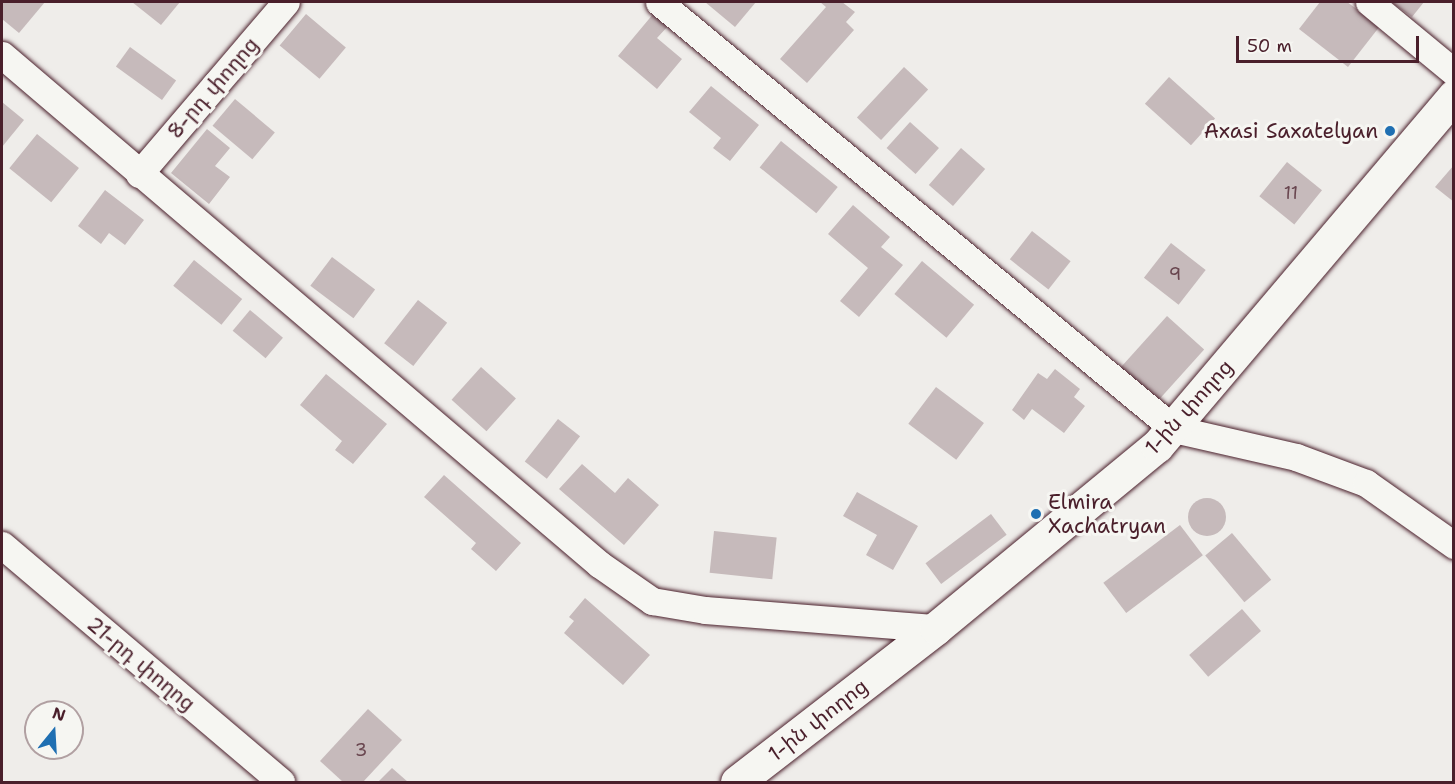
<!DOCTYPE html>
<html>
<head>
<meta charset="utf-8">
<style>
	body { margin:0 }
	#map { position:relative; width:1455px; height:784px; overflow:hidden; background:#efedea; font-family:"Shantell Sans","Noto Sans Armenian",sans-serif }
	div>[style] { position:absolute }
	.building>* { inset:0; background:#c6babb; transform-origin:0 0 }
	.round { border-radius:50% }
	.roads { filter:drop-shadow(0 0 2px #4a1f2b) drop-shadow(0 0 2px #4a1f2b) }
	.street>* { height:27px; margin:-13.5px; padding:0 13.5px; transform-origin:13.5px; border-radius:13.5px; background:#f6f6f2 }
	.secondary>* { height:33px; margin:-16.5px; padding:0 16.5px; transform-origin:16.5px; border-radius:16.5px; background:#f6f6f2 }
	.dots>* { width:16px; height:16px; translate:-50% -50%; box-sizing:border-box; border:3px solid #f6f6f2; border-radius:50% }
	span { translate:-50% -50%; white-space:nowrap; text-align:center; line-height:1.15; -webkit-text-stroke:6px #f6f6f2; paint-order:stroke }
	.number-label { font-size:18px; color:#69464f }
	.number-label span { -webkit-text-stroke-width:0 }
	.street-label { font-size:21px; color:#4a1f2b }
	.poi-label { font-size:21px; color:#4a1f2b }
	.right { translate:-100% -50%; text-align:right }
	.left { translate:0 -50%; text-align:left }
	.frame { position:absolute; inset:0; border:3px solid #4a1f2b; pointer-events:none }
	.north { position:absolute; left:24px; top:700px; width:60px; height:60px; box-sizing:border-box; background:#f6f6f2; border:2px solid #b1a0a2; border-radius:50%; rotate:18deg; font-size:16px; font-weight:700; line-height:24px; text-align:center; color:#4a1f2b }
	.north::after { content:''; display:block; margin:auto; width:21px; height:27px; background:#1f6fb2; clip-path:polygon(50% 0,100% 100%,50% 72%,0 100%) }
	.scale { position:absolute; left:1236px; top:36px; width:183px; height:27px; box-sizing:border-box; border:3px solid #4a1f2b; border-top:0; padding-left:8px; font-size:18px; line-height:21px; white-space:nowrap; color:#4a1f2b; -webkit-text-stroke:4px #f6f6f2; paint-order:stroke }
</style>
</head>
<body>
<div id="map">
	<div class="building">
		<i style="clip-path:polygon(2px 2px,45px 2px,19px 33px,2px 19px)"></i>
		<i style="clip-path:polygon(132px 2px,180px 2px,161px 25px)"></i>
		<i style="clip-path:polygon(705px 2px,756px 2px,735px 27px)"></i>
		<i style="clip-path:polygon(820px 2px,842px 2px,855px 12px,846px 22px,854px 30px,807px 83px,780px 59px,826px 7px)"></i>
		<i style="clip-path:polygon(1320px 2px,1347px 2px,1380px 26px,1348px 67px,1299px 29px)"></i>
		<i style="clip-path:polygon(1391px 2px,1424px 2px,1412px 17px)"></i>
		<i style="clip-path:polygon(654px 13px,669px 25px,657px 38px,682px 59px,657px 89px,618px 56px)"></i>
		<i style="left:306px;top:14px;width:52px;height:41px;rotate:40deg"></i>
		<i style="left:130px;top:47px;width:57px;height:24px;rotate:36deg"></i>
		<i style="left:904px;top:67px;width:33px;height:69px;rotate:43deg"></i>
		<i style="left:1169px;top:77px;width:62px;height:36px;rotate:42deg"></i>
		<i style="clip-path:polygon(711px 86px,759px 125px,730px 161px,713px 148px,721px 138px,689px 112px)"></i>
		<i style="left:235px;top:99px;width:52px;height:35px;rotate:40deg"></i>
		<i style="clip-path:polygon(2px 102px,24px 120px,2px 147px)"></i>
		<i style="left:910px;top:122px;width:39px;height:35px;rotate:42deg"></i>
		<i style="clip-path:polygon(207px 129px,230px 148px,215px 166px,230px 177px,209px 204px,171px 173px)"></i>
		<i style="left:37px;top:134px;width:54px;height:44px;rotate:39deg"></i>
		<i style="left:781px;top:141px;width:73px;height:34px;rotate:39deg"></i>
		<i style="left:961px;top:148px;width:32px;height:49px;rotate:41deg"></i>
		<i style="left:1287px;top:162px;width:45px;height:44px;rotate:39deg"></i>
		<i style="clip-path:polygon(1454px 165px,1454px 202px,1435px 187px)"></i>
		<i style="clip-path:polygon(105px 190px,144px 220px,125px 245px,109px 233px,101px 244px,78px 226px)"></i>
		<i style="clip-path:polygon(853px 205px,890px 237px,881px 247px,903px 265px,859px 317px,840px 301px,868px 268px,828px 234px)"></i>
		<i style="left:1032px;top:231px;width:49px;height:36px;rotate:38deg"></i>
		<i style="left:1171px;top:243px;width:44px;height:44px;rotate:38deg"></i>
		<i style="left:332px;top:257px;width:54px;height:36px;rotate:37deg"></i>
		<i style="left:194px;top:260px;width:62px;height:33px;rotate:39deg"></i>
		<i style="left:922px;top:261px;width:68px;height:43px;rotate:40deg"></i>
		<i style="left:418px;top:300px;width:37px;height:55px;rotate:38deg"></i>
		<i style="left:250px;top:310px;width:43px;height:27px;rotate:40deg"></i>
		<i style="left:1167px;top:316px;width:50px;height:70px;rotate:42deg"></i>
		<i style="left:481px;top:367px;width:47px;height:44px;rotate:42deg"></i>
		<i style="clip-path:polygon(1055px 369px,1080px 389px,1074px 397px,1085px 406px,1064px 433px,1032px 409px,1024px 420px,1012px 410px,1038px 373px,1047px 379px)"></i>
		<i style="clip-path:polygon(326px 374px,387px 424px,353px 464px,335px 450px,342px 441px,300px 405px)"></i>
		<i style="left:936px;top:387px;width:60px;height:46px;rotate:37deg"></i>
		<i style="left:558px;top:419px;width:28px;height:54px;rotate:38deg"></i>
		<i style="clip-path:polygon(582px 464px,615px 493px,628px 478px,659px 505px,624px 545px,559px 489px)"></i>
		<i style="clip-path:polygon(444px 475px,521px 543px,496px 571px,471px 549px,476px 543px,424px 497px)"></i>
		<i style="clip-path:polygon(857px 492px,918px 526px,893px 570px,866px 555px,877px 535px,843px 516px)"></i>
		<i class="round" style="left:1188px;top:498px;width:38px;height:38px"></i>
		<i style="left:991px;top:514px;width:26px;height:82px;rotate:53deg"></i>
		<i style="left:1180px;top:525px;width:38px;height:96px;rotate:53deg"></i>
		<i style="left:714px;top:531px;width:63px;height:42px;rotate:6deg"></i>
		<i style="left:1232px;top:533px;width:61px;height:35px;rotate:50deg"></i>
		<i style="clip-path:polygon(585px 598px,650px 655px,623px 685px,564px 633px,574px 621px,569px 617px)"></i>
		<i style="left:1242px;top:609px;width:29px;height:70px;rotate:49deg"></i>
		<i style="clip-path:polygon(368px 709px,402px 740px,363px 782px,343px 782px,320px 761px)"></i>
		<i style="clip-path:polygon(392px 768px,408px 782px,378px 782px)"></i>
	</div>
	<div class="roads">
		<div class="street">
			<i style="left:659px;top:2px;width:669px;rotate:39.66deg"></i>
			<i style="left:1174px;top:429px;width:125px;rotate:12.9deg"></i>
			<i style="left:1296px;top:457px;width:75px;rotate:20.4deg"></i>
			<i style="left:1366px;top:483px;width:108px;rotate:35.2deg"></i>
			<i style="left:1369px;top:2px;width:110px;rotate:39.5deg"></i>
			<i style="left:2px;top:55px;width:785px;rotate:40.45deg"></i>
			<i style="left:599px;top:564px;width:65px;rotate:34.9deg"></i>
			<i style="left:652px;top:601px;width:54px;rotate:9.6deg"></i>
			<i style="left:705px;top:610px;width:232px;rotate:4.5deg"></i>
			<i style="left:139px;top:174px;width:226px;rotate:-49.5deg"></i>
			<i style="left:2px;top:545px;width:366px;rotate:40.3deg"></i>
		</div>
		<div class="secondary">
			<i style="left:737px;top:782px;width:252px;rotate:-37.7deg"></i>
			<i style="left:936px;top:628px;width:286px;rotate:-39.5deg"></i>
			<i style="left:1157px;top:446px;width:459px;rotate:-49.7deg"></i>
		</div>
	</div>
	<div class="dots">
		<i style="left:1390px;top:131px;background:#1f6fb2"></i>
		<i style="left:1036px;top:514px;background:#1f6fb2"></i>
	</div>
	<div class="number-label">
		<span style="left:1291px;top:193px">11</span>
		<span style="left:1175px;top:274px">9</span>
		<span style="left:361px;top:750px">3</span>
	</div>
	<div class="street-label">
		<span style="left:213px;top:88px;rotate:-49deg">8-րդ փողոց</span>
		<span style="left:1189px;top:407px;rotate:-48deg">1-ին փողոց</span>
		<span style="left:141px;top:664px;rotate:40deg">21-րդ փողոց</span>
		<span style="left:818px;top:720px;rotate:-38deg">1-ին փողոց</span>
	</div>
	<div class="poi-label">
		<span class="right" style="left:1378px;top:131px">Axasi Saxatelyan</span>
		<span class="left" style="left:1048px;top:514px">Elmira<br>Xachatryan</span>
	</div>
	<div class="frame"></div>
	<div class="north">N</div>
	<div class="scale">50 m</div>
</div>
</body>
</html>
